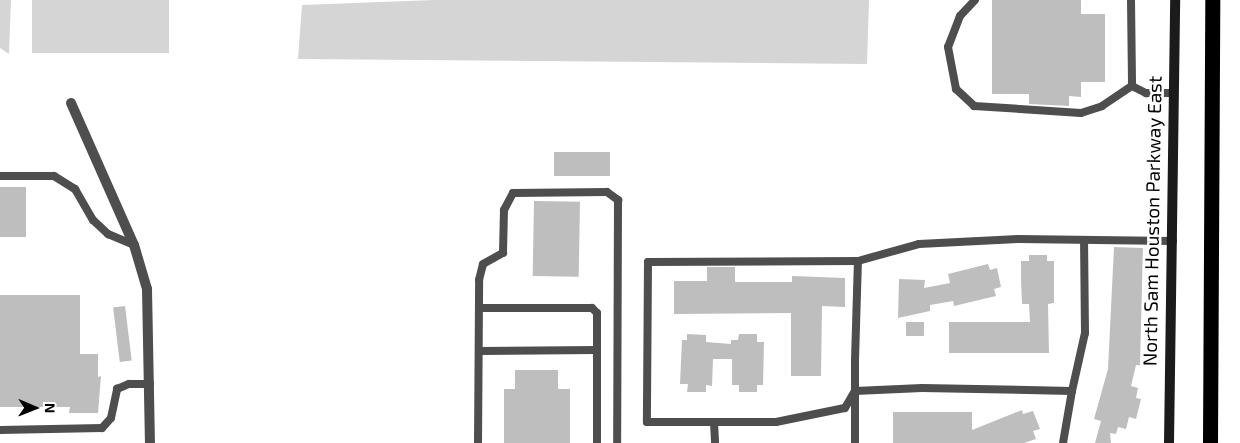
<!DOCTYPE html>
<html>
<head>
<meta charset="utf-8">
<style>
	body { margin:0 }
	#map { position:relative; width:1240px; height:443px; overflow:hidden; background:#fff; font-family:"Exo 2",sans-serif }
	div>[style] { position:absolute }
	.green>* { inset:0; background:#d5d5d5; transform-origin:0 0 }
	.building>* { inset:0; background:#bebebe; transform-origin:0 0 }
	.service>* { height:8px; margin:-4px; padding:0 4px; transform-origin:4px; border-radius:4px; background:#4e4e4e }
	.minor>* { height:10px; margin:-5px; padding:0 5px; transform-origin:5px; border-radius:5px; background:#4e4e4e }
	.secondary>* { height:10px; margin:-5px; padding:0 5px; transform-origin:5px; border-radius:5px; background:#1b1b1b }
	.motorway>* { height:15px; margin:-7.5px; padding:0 7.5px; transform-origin:7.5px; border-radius:7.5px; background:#000 }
	span { translate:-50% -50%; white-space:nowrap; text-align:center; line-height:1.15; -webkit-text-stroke:5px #fff; paint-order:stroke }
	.street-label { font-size:19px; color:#000 }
	.north { position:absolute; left:10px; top:383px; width:50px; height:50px; -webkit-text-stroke:4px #fff; paint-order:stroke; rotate:91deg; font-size:14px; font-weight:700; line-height:20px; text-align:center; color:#000 }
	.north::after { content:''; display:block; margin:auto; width:18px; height:22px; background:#000; clip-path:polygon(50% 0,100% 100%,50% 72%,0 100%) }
</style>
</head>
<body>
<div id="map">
	<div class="green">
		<i style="clip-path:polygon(0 0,11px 0,9px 54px,0 48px)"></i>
		<i style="left:32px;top:0;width:137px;height:53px"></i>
		<i style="clip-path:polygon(434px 0,869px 0,867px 64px,298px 59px,302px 5px)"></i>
	</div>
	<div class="building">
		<i style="clip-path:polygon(992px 0,1081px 0,1081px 14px,1105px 14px,1105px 82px,1081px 82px,1081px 97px,1069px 96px,1069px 106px,1029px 104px,1029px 94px,992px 94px)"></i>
		<i style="left:554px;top:152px;width:56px;height:24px"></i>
		<i style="left:0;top:187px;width:26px;height:50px"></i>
		<i style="left:534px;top:201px;width:46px;height:75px;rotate:1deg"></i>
		<i style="clip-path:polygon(1114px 247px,1143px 248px,1140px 365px,1136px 365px,1131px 386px,1138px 388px,1136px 398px,1141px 399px,1136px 419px,1129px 417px,1126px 429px,1118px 427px,1116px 434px,1110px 433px,1111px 443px,1095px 443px,1101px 421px,1094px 419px,1108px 369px)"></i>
		<i style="clip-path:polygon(1029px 255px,1047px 255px,1047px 261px,1054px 261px,1054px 303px,1048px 304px,1049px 353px,949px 353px,949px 322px,1030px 322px,1029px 304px,1022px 304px,1021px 279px,1021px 261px,1029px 261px)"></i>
		<i style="clip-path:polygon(988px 264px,990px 270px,997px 268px,1001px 287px,994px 289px,996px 296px,954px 306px,953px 301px,930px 305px,930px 311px,898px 318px,899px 279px,925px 280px,924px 288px,950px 283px,948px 274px)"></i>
		<i style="clip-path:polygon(707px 267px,735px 267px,735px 282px,792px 282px,792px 276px,845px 278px,845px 307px,822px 306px,821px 376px,791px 376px,791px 313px,674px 314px,674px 281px,707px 281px)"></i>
		<i style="clip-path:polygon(0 295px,80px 295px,80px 354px,98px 354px,98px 377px,101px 376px,98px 413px,69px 413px,70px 407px,0 407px)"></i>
		<i style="left:125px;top:306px;width:55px;height:12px;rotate:83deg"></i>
		<i style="left:906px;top:322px;width:18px;height:14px"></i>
		<i style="clip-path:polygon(687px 334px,706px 335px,706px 342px,731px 344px,731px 340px,738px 340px,739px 334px,757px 334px,757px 342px,764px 342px,763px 385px,757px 385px,757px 392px,739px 392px,739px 385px,732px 385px,732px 359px,713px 359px,712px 386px,706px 385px,706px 392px,687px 392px,688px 384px,680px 384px,682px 340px,687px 340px)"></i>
		<i style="clip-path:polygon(515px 370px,558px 370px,558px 389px,570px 389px,570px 443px,504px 443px,504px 389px,515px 389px)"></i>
		<i style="clip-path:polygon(1022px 410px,1023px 414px,1033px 411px,1040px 429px,1033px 431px,1036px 439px,1024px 443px,893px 443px,893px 412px,972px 412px,972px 430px)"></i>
	</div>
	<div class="service">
		<i style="left:975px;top:0;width:22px;rotate:133deg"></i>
		<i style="left:960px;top:16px;width:33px;rotate:111deg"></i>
		<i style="left:948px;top:47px;width:43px;rotate:79.2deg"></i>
		<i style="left:956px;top:89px;width:25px;rotate:43deg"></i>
		<i style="left:974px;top:106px;width:107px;rotate:3.7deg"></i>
		<i style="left:1081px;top:113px;width:22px;rotate:-18deg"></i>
		<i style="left:1102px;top:106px;width:36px;rotate:-34deg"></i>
		<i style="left:1131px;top:0;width:86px;rotate:89.3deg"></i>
		<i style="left:1132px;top:86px;width:16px;rotate:27deg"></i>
		<i style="left:1146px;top:93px;width:27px"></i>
		<i style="left:0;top:176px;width:54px"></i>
		<i style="left:54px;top:176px;width:25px;rotate:32deg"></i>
		<i style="left:75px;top:189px;width:36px;rotate:60deg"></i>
		<i style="left:93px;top:220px;width:21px;rotate:43deg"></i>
		<i style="left:108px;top:234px;width:28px;rotate:23deg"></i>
		<i style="left:858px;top:261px;width:63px;rotate:-15.6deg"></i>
		<i style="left:919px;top:244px;width:99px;rotate:-2.9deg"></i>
		<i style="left:1018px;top:239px;width:155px;rotate:0.7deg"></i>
		<i style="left:479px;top:308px;width:113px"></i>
		<i style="left:592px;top:308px;width:7px;rotate:45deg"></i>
		<i style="left:597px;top:313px;width:130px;rotate:90deg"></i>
		<i style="left:479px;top:351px;width:118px;rotate:-0.5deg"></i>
		<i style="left:714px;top:422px;width:21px;rotate:87deg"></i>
		<i style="left:0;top:430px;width:102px;rotate:-1.1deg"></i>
		<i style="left:102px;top:428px;width:13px;rotate:-48deg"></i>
		<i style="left:111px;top:418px;width:30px;rotate:-78deg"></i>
		<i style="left:117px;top:389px;width:13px;rotate:-23deg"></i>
		<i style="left:129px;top:384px;width:21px"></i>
		<i style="left:478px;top:443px;width:163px;rotate:-89.6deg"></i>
		<i style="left:479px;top:280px;width:16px;rotate:-76deg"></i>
		<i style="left:483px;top:264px;width:23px;rotate:-29deg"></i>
		<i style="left:503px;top:253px;width:43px;rotate:-88.7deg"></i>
		<i style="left:504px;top:210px;width:19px;rotate:-62deg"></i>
		<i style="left:513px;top:193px;width:94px;rotate:-0.6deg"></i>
		<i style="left:607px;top:192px;width:14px;rotate:36deg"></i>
		<i style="left:618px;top:200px;width:243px;rotate:90.2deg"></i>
		<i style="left:855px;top:443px;width:83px;rotate:-90deg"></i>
		<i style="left:855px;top:360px;width:99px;rotate:-88.3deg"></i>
		<i style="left:858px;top:261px;width:210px;rotate:179.7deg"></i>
		<i style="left:648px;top:262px;width:160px;rotate:90.4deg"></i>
		<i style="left:647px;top:422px;width:129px"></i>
		<i style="left:776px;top:422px;width:70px;rotate:-11.5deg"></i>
		<i style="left:845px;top:408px;width:20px;rotate:-60deg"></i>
		<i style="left:855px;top:391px;width:67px;rotate:-2.6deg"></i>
		<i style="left:922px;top:388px;width:150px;rotate:1.1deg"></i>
		<i style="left:1072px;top:391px;width:59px;rotate:-77.4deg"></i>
		<i style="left:1085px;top:333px;width:93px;rotate:-90.6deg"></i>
		<i style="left:1063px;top:443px;width:53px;rotate:-80.2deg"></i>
	</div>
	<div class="minor">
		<i style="left:71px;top:103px;width:155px;rotate:66.1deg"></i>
		<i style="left:134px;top:245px;width:46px;rotate:73.5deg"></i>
		<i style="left:147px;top:289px;width:154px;rotate:88.9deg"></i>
	</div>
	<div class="secondary">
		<i style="left:1169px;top:443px;width:443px;rotate:-89.2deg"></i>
	</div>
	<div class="motorway">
		<i style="left:1210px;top:443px;width:443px;rotate:-89.7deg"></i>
	</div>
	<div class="street-label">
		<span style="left:1152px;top:221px;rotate:-89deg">North Sam Houston Parkway East</span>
	</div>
	<div class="north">N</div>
</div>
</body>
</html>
